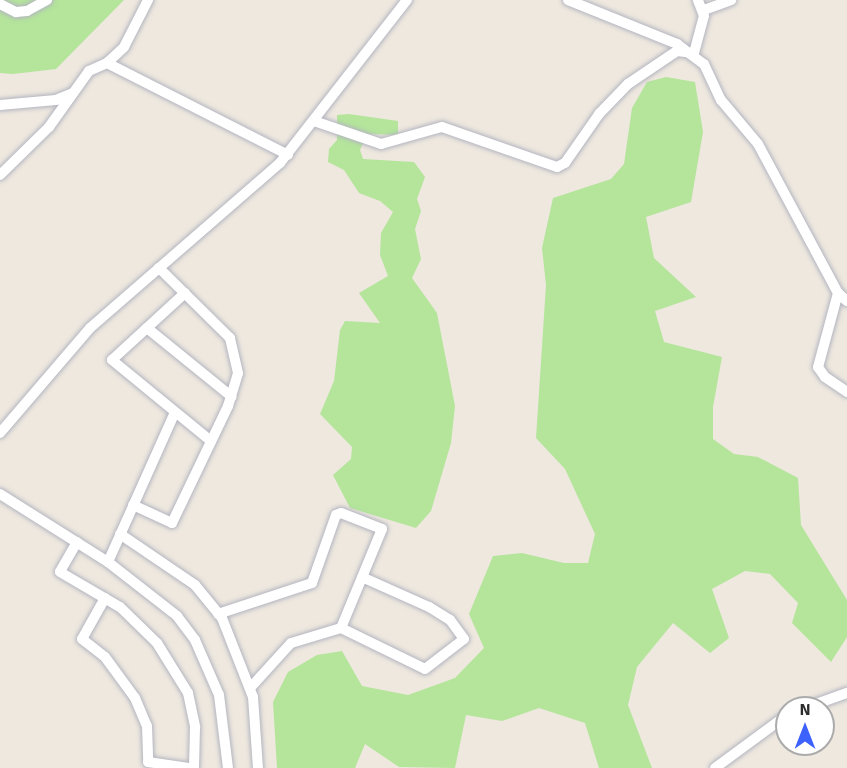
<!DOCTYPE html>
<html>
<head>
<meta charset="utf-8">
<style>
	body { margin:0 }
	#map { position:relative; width:847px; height:768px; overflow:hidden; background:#eee8df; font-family:Signika,sans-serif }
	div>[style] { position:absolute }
	.green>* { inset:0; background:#b4e59b }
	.roads { filter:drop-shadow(0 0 2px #b3b5c0) drop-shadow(0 0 2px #b3b5c0) }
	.minor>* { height:10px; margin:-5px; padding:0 5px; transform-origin:5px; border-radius:5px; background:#fff }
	span { translate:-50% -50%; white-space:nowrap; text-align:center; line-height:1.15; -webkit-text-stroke:6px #fff; paint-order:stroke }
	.north { position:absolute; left:775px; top:696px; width:60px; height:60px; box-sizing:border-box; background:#fff; border:2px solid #ababab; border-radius:50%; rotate:0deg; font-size:16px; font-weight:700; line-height:24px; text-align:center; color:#2d2d2d }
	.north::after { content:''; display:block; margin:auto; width:21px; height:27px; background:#3d61fd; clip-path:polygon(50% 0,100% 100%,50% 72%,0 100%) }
</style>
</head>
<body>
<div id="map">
	<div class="green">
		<i style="clip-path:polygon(0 0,124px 0,56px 69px,13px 74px,0 73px)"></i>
		<i style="clip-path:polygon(666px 77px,695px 82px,703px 132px,691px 202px,646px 217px,654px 258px,696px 297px,655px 311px,664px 342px,722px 357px,713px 407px,713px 439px,734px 454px,758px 457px,798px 478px,801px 525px,847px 600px,847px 637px,831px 662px,792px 623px,798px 603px,770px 574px,745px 571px,712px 589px,729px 638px,710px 653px,673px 623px,637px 667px,628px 705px,652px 768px,599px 768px,585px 723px,539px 708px,502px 721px,466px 715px,455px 768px,399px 767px,365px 744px,355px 768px,277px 768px,273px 702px,288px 672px,317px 655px,342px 651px,362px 686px,408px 695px,455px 678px,484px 648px,469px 614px,493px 556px,522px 553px,564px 563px,588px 563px,595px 534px,565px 469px,536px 438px,546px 285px,542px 248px,553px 198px,611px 179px,624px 164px,632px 108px,647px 82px)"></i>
		<i style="clip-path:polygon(349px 114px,398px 121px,398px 135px,367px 134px,360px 150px,363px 159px,414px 162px,425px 177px,417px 199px,421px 211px,415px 229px,421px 259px,412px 278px,437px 313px,455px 406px,451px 443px,431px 511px,416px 528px,350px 508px,333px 475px,351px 459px,352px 447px,320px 414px,334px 381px,340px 330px,345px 321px,380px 323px,359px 293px,388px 276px,380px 255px,381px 233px,393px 212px,380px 201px,359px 193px,344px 170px,328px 162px,329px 149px,337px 140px,337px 115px)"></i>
	</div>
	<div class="roads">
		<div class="minor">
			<i style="left:568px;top:0;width:118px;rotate:22deg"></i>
			<i style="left:677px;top:44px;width:34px;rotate:37deg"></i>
			<i style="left:704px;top:64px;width:40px;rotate:65deg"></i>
			<i style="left:721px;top:100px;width:57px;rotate:49.9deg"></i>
			<i style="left:758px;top:144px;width:169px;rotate:61.8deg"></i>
			<i style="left:838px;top:293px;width:12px;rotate:42deg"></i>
			<i style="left:0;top:4px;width:18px;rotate:27deg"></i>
			<i style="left:16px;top:12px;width:11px;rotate:-5deg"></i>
			<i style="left:27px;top:11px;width:23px;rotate:-29deg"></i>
			<i style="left:704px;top:10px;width:29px;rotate:-20deg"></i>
			<i style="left:694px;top:53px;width:38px;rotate:-75deg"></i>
			<i style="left:704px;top:16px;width:17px;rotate:-111deg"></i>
			<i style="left:107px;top:63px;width:203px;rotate:26.9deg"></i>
			<i style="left:0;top:105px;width:56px;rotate:-5.1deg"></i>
			<i style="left:56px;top:100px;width:18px;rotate:-22deg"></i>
			<i style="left:314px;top:121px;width:71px;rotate:18.9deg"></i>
			<i style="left:381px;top:144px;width:63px;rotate:-15.6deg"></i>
			<i style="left:442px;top:127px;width:122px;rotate:19.2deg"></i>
			<i style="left:557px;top:167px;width:9px;rotate:-27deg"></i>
			<i style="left:565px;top:163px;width:60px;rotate:-55.2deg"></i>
			<i style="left:599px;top:114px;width:42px;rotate:-46deg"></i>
			<i style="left:628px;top:84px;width:59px;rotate:-34deg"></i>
			<i style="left:677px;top:51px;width:17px;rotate:7deg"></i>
			<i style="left:0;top:175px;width:69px;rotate:-44.4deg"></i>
			<i style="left:49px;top:127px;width:69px;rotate:-54.5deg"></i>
			<i style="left:89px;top:71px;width:20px;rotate:-24deg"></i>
			<i style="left:107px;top:63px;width:23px;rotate:-43deg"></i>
			<i style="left:124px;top:47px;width:53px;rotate:-62.9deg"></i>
			<i style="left:185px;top:293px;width:99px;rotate:137.5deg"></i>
			<i style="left:112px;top:360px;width:128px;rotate:39.3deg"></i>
			<i style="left:838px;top:293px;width:77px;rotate:105.1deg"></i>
			<i style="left:818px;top:367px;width:12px;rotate:55deg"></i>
			<i style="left:825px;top:377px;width:27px;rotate:34deg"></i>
			<i style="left:147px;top:328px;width:109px;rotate:39.1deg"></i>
			<i style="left:0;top:433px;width:138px;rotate:-49.4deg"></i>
			<i style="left:90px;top:328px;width:252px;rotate:-41deg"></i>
			<i style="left:280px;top:163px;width:207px;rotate:-52.1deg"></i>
			<i style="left:0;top:494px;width:128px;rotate:32.2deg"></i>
			<i style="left:108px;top:562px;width:88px;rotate:38deg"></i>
			<i style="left:177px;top:616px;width:30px;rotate:53deg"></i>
			<i style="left:195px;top:640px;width:60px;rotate:66.4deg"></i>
			<i style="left:219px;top:695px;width:74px;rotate:83deg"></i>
			<i style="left:133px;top:505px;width:43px;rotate:24.8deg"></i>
			<i style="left:172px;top:523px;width:130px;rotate:-64.4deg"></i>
			<i style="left:228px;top:406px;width:34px;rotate:-73deg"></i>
			<i style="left:238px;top:373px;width:36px;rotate:-103deg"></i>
			<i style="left:230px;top:338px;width:100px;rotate:-135.4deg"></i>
			<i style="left:120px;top:534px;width:91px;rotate:34.2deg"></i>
			<i style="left:195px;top:585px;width:43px;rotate:50.7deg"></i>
			<i style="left:222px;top:618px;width:85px;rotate:68.6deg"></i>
			<i style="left:253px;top:697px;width:71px;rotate:86deg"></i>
			<i style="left:77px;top:542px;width:34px;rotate:120deg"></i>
			<i style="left:60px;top:572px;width:69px;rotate:30.3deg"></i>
			<i style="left:120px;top:607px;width:52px;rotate:44.2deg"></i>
			<i style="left:157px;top:643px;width:59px;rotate:58.2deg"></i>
			<i style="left:188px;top:693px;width:35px;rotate:78deg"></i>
			<i style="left:195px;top:727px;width:41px;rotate:91.4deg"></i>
			<i style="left:108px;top:562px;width:164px;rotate:-65.9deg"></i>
			<i style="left:105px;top:598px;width:47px;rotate:119.3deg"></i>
			<i style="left:82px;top:639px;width:29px;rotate:38deg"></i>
			<i style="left:105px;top:657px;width:51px;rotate:53.8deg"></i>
			<i style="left:135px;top:698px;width:30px;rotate:67deg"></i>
			<i style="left:147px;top:726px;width:36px;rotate:88deg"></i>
			<i style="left:148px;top:762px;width:41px;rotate:8.3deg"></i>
			<i style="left:218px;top:614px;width:99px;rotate:-18.3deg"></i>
			<i style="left:312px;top:583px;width:72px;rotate:-70.6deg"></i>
			<i style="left:336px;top:515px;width:5px;rotate:-22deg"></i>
			<i style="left:341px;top:513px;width:44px;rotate:21.3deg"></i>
			<i style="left:382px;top:529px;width:107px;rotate:112.5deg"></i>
			<i style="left:341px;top:628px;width:52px;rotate:163.3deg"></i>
			<i style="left:291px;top:643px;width:61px;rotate:132.3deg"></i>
			<i style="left:341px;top:628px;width:93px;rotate:26deg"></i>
			<i style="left:425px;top:669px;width:49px;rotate:-37.6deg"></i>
			<i style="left:464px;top:639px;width:24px;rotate:-126deg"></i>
			<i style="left:450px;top:620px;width:25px;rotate:-148deg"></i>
			<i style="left:429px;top:607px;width:73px;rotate:-155.9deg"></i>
			<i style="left:805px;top:708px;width:45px;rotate:-19.7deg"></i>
			<i style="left:715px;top:768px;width:89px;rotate:-36.4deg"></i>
		</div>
	</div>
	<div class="north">N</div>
</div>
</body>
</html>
